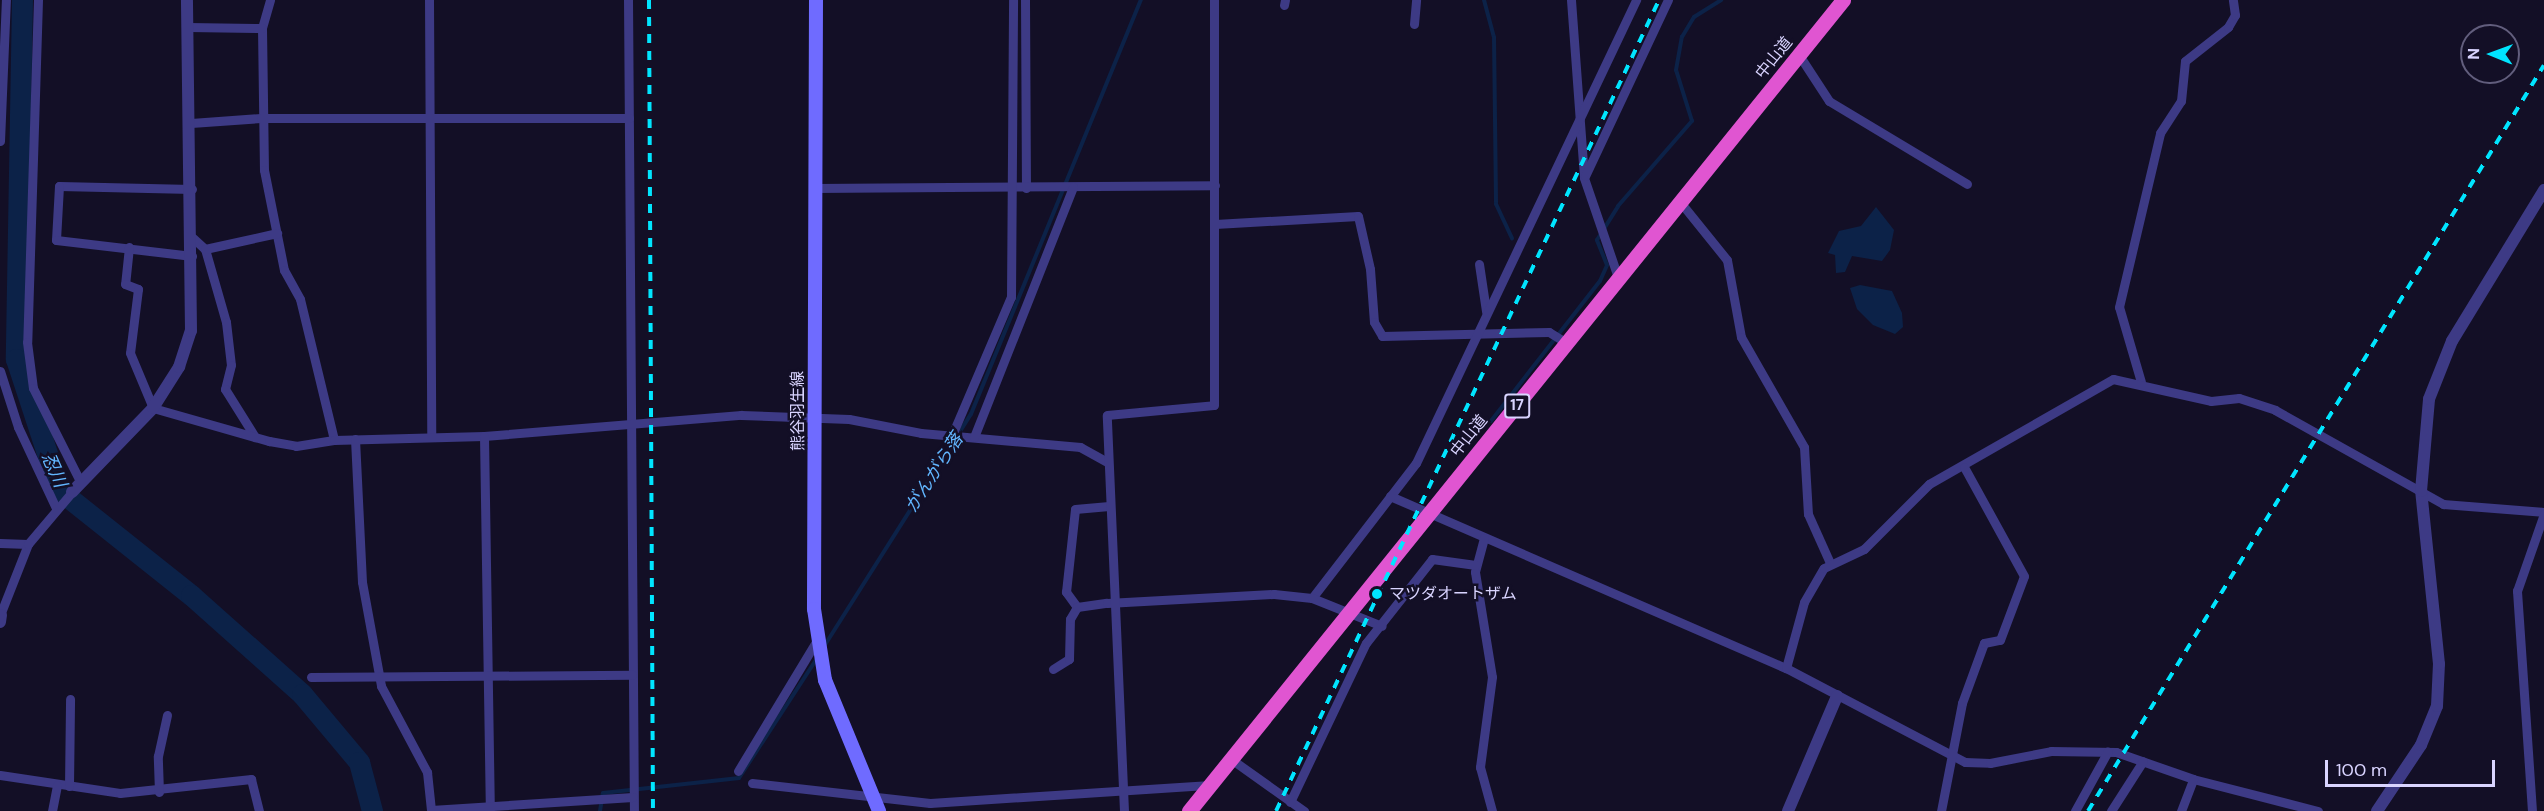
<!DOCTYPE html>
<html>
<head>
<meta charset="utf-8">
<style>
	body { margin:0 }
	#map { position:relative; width:2544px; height:811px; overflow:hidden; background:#130f26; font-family:"DM Sans","Noto Sans JP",sans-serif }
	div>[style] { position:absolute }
	.water>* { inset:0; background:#0c2248 }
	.stream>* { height:4px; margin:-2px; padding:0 2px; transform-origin:2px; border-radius:2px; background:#0c2248 }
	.river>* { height:21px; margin:-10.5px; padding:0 10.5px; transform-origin:10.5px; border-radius:10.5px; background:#0c2248 }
	.minor>* { height:9px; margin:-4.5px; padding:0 4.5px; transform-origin:4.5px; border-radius:4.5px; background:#3d3a85 }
	.tertiary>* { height:12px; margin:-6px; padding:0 6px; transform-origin:6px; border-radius:6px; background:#3d3a85 }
	.secondary>* { height:14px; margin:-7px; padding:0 7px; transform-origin:7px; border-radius:7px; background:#6f6bff }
	.trunk>* { height:15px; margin:-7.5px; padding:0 7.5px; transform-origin:7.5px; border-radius:7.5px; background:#e055d1 }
	.rail>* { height:4px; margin-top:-2px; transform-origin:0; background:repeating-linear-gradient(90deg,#00e5ff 0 9px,transparent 0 17px) }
	.dots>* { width:16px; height:16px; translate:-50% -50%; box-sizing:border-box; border:3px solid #130f26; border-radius:50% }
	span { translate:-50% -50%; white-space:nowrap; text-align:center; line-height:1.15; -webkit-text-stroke:5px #130f26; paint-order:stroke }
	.shield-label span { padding:2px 4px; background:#130f26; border:2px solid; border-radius:4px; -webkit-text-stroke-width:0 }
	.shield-label { font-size:15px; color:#d9d4ff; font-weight:700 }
	.street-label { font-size:16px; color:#d9d4ff }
	.poi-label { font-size:16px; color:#d9d4ff }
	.left { translate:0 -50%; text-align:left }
	.water-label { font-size:18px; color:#62b6ff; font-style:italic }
	.north { position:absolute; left:2460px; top:24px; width:60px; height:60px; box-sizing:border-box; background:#130f26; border:2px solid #625e7d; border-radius:50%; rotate:271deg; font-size:16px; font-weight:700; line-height:24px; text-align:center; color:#d9d4ff }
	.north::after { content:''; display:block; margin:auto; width:21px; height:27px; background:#00e5ff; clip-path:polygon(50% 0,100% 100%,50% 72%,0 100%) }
	.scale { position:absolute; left:2325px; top:760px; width:170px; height:27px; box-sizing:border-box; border:3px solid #d9d4ff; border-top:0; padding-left:8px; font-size:18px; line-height:21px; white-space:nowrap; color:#d9d4ff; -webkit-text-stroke:4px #130f26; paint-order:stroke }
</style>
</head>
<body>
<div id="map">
	<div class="water">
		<i style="clip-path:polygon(1876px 207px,1894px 230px,1890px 250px,1882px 261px,1852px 256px,1845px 272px,1836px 273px,1835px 255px,1828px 253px,1839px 231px,1861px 226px)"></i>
		<i style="clip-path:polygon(1860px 285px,1892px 291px,1902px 313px,1903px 327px,1895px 334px,1873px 325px,1857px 309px,1850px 288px)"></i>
	</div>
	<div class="stream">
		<i style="left:1484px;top:0;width:38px;rotate:75deg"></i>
		<i style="left:1494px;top:37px;width:167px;rotate:89.3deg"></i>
		<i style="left:1496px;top:204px;width:38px;rotate:65deg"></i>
		<i style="left:1491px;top:421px;width:177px;rotate:-52.1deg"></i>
		<i style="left:1600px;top:281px;width:17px;rotate:-66deg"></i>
		<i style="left:1607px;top:265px;width:27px;rotate:-112deg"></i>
		<i style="left:1597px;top:240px;width:40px;rotate:-58deg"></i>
		<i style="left:1618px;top:206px;width:113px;rotate:-49deg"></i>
		<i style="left:1692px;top:121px;width:53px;rotate:-107.4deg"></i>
		<i style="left:1676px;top:70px;width:34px;rotate:-80deg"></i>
		<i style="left:1682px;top:37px;width:23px;rotate:-59deg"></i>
		<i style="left:1694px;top:17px;width:32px;rotate:-32deg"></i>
		<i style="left:823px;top:648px;width:277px;rotate:-57.7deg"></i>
		<i style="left:971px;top:414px;width:448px;rotate:-67.7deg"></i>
		<i style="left:600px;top:811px;width:18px;rotate:-81deg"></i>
		<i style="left:603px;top:793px;width:137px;rotate:-6.3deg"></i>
		<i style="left:739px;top:778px;width:145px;rotate:-56.9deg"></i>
	</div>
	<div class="river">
		<i style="left:22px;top:0;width:359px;rotate:91deg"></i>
		<i style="left:16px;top:359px;width:138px;rotate:71.8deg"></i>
		<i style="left:59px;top:490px;width:169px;rotate:38.5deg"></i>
		<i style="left:191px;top:595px;width:149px;rotate:41.7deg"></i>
		<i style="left:302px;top:694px;width:89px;rotate:50deg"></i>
		<i style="left:359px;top:762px;width:51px;rotate:75.1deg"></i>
	</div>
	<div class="minor">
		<i style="left:38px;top:0;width:342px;rotate:91.8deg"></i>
		<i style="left:27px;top:342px;width:46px;rotate:82.6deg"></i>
		<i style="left:33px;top:388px;width:106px;rotate:63.2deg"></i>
		<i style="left:270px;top:0;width:29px;rotate:106deg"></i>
		<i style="left:262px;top:28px;width:142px;rotate:89.2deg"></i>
		<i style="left:264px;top:170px;width:102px;rotate:78.7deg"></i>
		<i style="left:284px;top:270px;width:33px;rotate:61deg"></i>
		<i style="left:300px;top:299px;width:145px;rotate:76.4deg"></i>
		<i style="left:429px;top:0;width:437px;rotate:89.7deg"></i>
		<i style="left:628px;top:0;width:811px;rotate:89.58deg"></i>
		<i style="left:1025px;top:0;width:188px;rotate:89.7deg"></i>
		<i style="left:1571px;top:0;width:178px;rotate:85.8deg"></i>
		<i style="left:1584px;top:178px;width:108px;rotate:71.1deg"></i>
		<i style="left:1284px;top:5px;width:5px;rotate:-79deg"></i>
		<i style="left:1414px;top:24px;width:24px;rotate:-85deg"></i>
		<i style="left:188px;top:27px;width:74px;rotate:0.8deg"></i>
		<i style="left:1799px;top:55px;width:55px;rotate:56.9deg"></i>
		<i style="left:1829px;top:101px;width:161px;rotate:31deg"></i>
		<i style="left:191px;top:123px;width:70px;rotate:-4.1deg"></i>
		<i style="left:261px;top:118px;width:368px"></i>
		<i style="left:0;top:141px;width:141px;rotate:-87.6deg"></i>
		<i style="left:1585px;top:176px;width:195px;rotate:-64.8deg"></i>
		<i style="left:814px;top:188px;width:401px;rotate:-0.4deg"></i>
		<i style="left:192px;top:189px;width:133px;rotate:-178.7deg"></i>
		<i style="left:59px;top:186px;width:54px;rotate:93.2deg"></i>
		<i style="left:56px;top:240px;width:137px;rotate:6.7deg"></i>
		<i style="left:1681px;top:203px;width:73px;rotate:51.1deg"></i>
		<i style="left:1727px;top:260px;width:78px;rotate:79.7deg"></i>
		<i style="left:1741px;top:337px;width:127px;rotate:60.2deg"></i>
		<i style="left:1804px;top:447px;width:67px;rotate:86.6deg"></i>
		<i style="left:1808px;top:514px;width:54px;rotate:65.8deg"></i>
		<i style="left:1215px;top:224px;width:143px;rotate:-3.2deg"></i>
		<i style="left:1358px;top:216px;width:54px;rotate:77.2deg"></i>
		<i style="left:1370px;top:269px;width:53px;rotate:85.7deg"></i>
		<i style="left:1374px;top:322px;width:16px;rotate:60deg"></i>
		<i style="left:1382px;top:336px;width:167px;rotate:-1.4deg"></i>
		<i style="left:1549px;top:332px;width:22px;rotate:32deg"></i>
		<i style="left:193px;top:238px;width:16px;rotate:43deg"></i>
		<i style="left:205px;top:249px;width:76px;rotate:74deg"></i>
		<i style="left:226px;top:322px;width:43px;rotate:83.4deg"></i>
		<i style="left:231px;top:365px;width:25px;rotate:104deg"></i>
		<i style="left:225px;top:389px;width:57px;rotate:58deg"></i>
		<i style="left:129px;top:247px;width:37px;rotate:96deg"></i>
		<i style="left:125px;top:284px;width:14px;rotate:21deg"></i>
		<i style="left:138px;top:289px;width:64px;rotate:97.1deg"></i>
		<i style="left:130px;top:353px;width:60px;rotate:67.3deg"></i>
		<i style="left:153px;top:408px;width:121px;rotate:15.9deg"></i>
		<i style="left:269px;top:441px;width:27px;rotate:10deg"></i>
		<i style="left:296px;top:446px;width:38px;rotate:-9deg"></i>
		<i style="left:334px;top:440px;width:150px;rotate:-1.5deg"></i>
		<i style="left:484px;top:436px;width:258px;rotate:-4.7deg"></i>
		<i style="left:741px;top:415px;width:108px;rotate:2.1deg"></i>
		<i style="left:849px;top:419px;width:73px;rotate:11deg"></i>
		<i style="left:921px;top:433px;width:160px;rotate:5deg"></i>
		<i style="left:1080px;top:447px;width:31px;rotate:29deg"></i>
		<i style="left:205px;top:249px;width:74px;rotate:-12.5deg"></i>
		<i style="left:1479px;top:264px;width:48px;rotate:81.5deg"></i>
		<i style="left:0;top:371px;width:59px;rotate:72.2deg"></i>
		<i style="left:18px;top:427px;width:89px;rotate:64.9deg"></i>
		<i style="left:2141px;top:382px;width:78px;rotate:-106.3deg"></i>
		<i style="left:2119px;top:307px;width:179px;rotate:-76.7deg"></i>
		<i style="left:2160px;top:133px;width:38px;rotate:-57deg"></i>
		<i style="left:2181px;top:101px;width:40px;rotate:-84.3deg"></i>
		<i style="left:2185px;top:61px;width:55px;rotate:-38.3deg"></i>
		<i style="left:2228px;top:27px;width:14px;rotate:-60deg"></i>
		<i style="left:2235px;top:15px;width:15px;rotate:-98deg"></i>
		<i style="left:952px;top:435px;width:150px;rotate:-66.9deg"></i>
		<i style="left:1011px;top:297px;width:297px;rotate:-89.6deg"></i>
		<i style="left:484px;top:436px;width:375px;rotate:89.1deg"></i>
		<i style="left:974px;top:437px;width:269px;rotate:-68.4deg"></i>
		<i style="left:355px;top:439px;width:143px;rotate:87.2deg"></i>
		<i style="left:362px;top:582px;width:106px;rotate:79.6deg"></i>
		<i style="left:381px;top:686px;width:98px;rotate:61.9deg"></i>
		<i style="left:427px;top:772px;width:38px;rotate:84deg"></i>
		<i style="left:431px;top:810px;width:202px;rotate:-3.7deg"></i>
		<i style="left:1390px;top:496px;width:432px;rotate:23.5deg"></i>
		<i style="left:1786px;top:668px;width:202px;rotate:27.7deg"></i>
		<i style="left:1965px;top:762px;width:25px;rotate:2deg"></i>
		<i style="left:1990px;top:763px;width:62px;rotate:-11.1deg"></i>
		<i style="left:2051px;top:751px;width:65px;rotate:0.9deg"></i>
		<i style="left:2116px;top:752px;width:82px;rotate:19.3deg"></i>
		<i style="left:2193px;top:779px;width:129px;rotate:14.4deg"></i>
		<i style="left:1484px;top:538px;width:35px;rotate:105deg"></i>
		<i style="left:1475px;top:572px;width:106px;rotate:80.8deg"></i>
		<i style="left:1492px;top:677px;width:91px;rotate:97.6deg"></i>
		<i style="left:1480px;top:767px;width:46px;rotate:74.7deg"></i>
		<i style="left:0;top:543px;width:28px;rotate:2deg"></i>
		<i style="left:1312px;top:598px;width:170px;rotate:-52.4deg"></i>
		<i style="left:1416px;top:463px;width:513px;rotate:-64.58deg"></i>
		<i style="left:1077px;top:607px;width:19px;rotate:-126deg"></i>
		<i style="left:1066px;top:592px;width:83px;rotate:-83.8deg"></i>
		<i style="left:1075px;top:509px;width:34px;rotate:-5deg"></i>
		<i style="left:0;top:615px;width:76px;rotate:-68.5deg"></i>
		<i style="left:28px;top:544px;width:68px;rotate:-49.8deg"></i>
		<i style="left:1786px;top:668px;width:68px;rotate:-74.7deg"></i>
		<i style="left:1804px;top:602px;width:39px;rotate:-60deg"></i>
		<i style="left:1824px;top:568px;width:44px;rotate:-25.4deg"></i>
		<i style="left:1864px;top:549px;width:92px;rotate:-45deg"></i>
		<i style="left:1929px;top:484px;width:212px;rotate:-29.7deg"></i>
		<i style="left:2113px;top:379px;width:100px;rotate:12.7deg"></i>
		<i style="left:2211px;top:401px;width:28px;rotate:-6deg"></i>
		<i style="left:2239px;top:398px;width:38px;rotate:18deg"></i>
		<i style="left:2275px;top:410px;width:193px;rotate:29.2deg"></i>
		<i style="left:2443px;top:504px;width:101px;rotate:4.5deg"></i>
		<i style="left:1053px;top:669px;width:19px;rotate:-32deg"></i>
		<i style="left:1069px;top:659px;width:40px;rotate:-88.6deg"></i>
		<i style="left:1070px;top:619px;width:14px;rotate:-60deg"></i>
		<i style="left:1077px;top:607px;width:30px;rotate:-8deg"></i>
		<i style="left:1107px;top:603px;width:167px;rotate:-3.1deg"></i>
		<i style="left:1274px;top:594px;width:38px;rotate:6deg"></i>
		<i style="left:1312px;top:598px;width:75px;rotate:21.8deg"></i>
		<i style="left:311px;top:677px;width:321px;rotate:-0.4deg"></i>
		<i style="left:1231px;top:759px;width:90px;rotate:35.5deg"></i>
		<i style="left:738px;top:771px;width:153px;rotate:-58.9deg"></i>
		<i style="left:0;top:775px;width:121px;rotate:8.5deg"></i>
		<i style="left:120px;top:793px;width:132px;rotate:-6.1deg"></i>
		<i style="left:251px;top:779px;width:33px;rotate:76deg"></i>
		<i style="left:752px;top:783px;width:179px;rotate:6.4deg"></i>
		<i style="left:930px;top:803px;width:281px;rotate:-3.7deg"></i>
		<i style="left:69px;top:786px;width:87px;rotate:-89.3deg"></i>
		<i style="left:159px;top:792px;width:36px;rotate:-92deg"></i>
		<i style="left:158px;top:756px;width:42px;rotate:-77.6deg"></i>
		<i style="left:1290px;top:802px;width:176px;rotate:-64.5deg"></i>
		<i style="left:1366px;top:643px;width:107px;rotate:-51.8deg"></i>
		<i style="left:1432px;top:559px;width:44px;rotate:7.8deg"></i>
		<i style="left:52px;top:811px;width:26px;rotate:-79deg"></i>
		<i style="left:1124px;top:811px;width:396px;rotate:-92.5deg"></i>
		<i style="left:1107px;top:415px;width:107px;rotate:-5.3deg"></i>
		<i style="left:1214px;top:405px;width:405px;rotate:-90deg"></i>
		<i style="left:1941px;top:811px;width:110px;rotate:-79deg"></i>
		<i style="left:1962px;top:703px;width:64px;rotate:-69.9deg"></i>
		<i style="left:1984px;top:643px;width:16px;rotate:-11deg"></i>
		<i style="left:2000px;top:640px;width:68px;rotate:-69.4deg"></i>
		<i style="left:2024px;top:576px;width:124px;rotate:-118.8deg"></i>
		<i style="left:2075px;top:811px;width:68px;rotate:-61.2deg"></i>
		<i style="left:2111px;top:811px;width:59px;rotate:-57.4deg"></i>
		<i style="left:2181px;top:811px;width:34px;rotate:-69deg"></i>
		<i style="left:2532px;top:811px;width:221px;rotate:-93.9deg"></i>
		<i style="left:2517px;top:591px;width:82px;rotate:-70.7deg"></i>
	</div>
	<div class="tertiary">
		<i style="left:72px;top:492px;width:117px;rotate:-46deg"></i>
		<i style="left:153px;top:408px;width:49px;rotate:-57.6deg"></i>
		<i style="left:179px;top:367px;width:38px;rotate:-72deg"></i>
		<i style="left:191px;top:331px;width:331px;rotate:-90.7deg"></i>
		<i style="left:0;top:622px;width:7px;rotate:-82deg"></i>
		<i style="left:1788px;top:811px;width:125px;rotate:-66.9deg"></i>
		<i style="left:2377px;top:811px;width:79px;rotate:-56.3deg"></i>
		<i style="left:2421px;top:745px;width:42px;rotate:-67.7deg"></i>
		<i style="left:2437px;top:706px;width:42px;rotate:-87.3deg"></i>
		<i style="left:2439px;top:664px;width:174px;rotate:-95.9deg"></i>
		<i style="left:2421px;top:491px;width:92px;rotate:-85deg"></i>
		<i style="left:2429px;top:399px;width:62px;rotate:-68.4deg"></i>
		<i style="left:2452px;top:341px;width:177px;rotate:-58.6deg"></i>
	</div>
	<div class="secondary">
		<i style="left:816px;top:0;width:609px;rotate:90.19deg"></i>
		<i style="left:814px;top:609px;width:72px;rotate:81.2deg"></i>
		<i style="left:825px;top:680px;width:142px;rotate:67.6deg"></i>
	</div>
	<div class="trunk">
		<i style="left:1189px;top:811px;width:1042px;rotate:-51.12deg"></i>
	</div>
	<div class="rail">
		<i style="left:649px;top:0;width:811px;rotate:89.72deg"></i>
		<i style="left:1276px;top:811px;width:897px;rotate:-64.72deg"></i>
		<i style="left:2088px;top:811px;width:874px;rotate:-58.56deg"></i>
	</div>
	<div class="dots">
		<i style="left:1377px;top:594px;background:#00e5ff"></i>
	</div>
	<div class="shield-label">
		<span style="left:1517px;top:406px">17</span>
	</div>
	<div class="street-label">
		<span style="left:1774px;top:58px;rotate:-51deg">中山道</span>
		<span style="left:798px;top:411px;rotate:-90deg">熊谷羽生線</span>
		<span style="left:1469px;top:436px;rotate:-51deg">中山道</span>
	</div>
	<div class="poi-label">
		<span class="left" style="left:1389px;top:594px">マツダオートザム</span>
	</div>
	<div class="water-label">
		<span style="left:54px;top:470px;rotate:66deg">忍川</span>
		<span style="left:934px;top:473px;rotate:-57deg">がんがら落</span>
	</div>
	<div class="north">N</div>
	<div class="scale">100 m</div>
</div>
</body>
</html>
